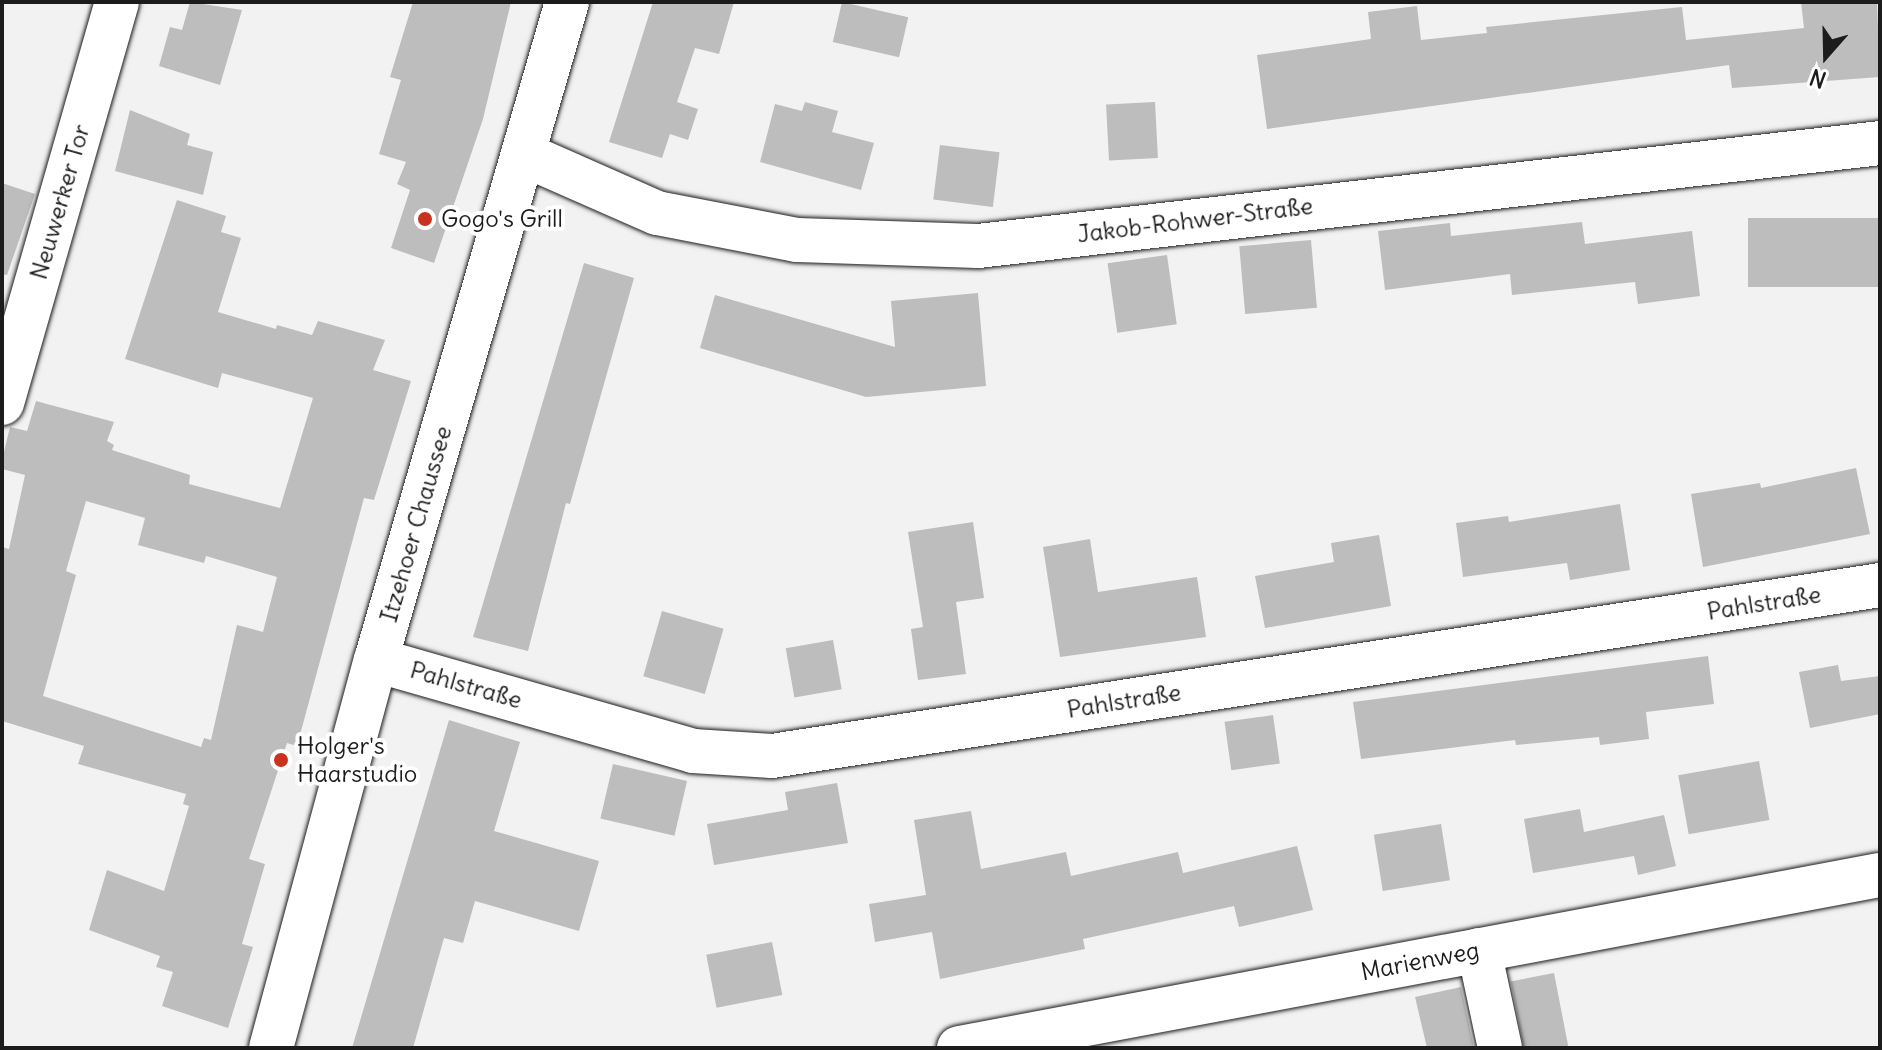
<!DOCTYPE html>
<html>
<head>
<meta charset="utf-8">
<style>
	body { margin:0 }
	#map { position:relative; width:1882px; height:1050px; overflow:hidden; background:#f2f2f2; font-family:Delius,sans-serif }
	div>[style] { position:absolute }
	.building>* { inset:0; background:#bdbdbd; transform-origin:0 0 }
	.roads { filter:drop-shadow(0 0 2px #1c1c1c) drop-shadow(0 0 2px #1c1c1c) }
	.minor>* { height:44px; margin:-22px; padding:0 22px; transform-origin:22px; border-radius:22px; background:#fff }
	.dots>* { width:22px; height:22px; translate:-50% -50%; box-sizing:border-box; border:4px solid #fff; border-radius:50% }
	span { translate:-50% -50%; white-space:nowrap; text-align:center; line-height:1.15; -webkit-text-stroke:8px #fff; paint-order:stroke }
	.street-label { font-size:24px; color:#1c1c1c }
	.poi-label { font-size:24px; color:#1c1c1c }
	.left { translate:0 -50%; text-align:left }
	.frame { position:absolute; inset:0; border:4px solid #1c1c1c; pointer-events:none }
	.north { position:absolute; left:1786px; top:16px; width:80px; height:80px; -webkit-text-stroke:6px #fff; paint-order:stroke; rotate:200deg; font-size:22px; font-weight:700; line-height:32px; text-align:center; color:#1c1c1c }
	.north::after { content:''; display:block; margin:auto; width:28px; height:36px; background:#1c1c1c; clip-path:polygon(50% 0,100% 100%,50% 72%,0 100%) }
</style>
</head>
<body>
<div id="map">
	<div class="building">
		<i style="clip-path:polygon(190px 2px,242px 10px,220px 85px,159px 66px,170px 27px,182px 30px)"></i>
		<i style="clip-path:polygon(413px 2px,511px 2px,483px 119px,434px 263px,391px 248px,410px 190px,397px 184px,406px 162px,379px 154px,401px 80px,390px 77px)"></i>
		<i style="clip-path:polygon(653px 2px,734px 2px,719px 54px,695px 48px,677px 102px,698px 109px,688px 140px,670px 134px,662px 158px,609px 142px)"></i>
		<i style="left:842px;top:2px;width:68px;height:41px;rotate:13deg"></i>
		<i style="clip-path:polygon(1801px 2px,1877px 2px,1880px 77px,1732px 88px,1729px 65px,1267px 129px,1257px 55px,1371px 39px,1368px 12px,1417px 6px,1421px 40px,1487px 33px,1486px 27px,1682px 7px,1686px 40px,1804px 28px)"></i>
		<i style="clip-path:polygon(805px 102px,838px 111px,832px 132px,874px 143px,861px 190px,760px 162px,775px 104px,802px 111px)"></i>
		<i style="left:1155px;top:102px;width:56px;height:49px;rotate:87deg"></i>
		<i style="clip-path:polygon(130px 110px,190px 134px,187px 145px,213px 152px,203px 195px,115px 171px)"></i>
		<i style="left:940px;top:145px;width:60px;height:55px;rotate:7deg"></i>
		<i style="clip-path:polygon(2px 183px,35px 194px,7px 275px,2px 274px)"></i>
		<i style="clip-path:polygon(evenodd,177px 200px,226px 216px,221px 232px,241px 238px,218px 312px,276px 329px,277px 325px,312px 335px,318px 321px,385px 340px,373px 370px,411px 381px,374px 500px,364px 498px,297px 746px,287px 743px,249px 859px,265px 864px,242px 944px,253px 947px,228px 1028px,162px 1006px,173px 972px,156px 967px,160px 956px,89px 930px,107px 870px,164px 891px,189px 806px,183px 804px,186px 794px,78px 764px,84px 746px,2px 721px,2px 547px,9px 549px,25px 475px,2px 469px,2px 460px,10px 427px,27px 431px,36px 401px,114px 422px,107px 441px,114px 445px,112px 450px,190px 475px,189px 484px,280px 508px,313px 398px,222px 373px,218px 388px,125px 359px,177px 200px,86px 501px,145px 518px,138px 545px,204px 563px,206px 556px,277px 577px,263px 632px,237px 625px,211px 740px,204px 738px,201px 747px,43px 696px,76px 575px,66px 571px,86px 501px)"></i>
		<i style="left:1880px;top:218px;width:69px;height:132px;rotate:90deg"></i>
		<i style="clip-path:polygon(1582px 222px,1585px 244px,1692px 231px,1700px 296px,1638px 304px,1635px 282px,1512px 295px,1510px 274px,1385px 290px,1378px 231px,1450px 223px,1451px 236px)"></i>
		<i style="left:1311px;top:240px;width:68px;height:72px;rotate:85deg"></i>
		<i style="left:1167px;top:255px;width:70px;height:60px;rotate:82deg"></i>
		<i style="clip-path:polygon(584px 263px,634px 278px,570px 504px,566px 503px,528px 651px,473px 637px)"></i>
		<i style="clip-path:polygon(978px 293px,986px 386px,866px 397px,700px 348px,715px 295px,895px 347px,891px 301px)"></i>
		<i style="clip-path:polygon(1856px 468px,1870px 534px,1703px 567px,1691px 494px,1760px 483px,1761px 488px)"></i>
		<i style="clip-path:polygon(1620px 504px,1630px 570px,1570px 580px,1567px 563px,1463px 577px,1456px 523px,1508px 516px,1509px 522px)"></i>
		<i style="clip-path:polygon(973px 522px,984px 598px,956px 602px,966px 674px,918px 680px,911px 629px,923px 627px,908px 532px)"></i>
		<i style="clip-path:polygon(1379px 535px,1391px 606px,1265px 628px,1255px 576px,1334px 562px,1331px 543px)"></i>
		<i style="clip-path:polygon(1090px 539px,1098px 592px,1197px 577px,1206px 637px,1060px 657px,1043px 547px)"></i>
		<i style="left:662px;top:611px;width:64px;height:68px;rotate:16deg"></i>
		<i style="left:833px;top:640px;width:50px;height:48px;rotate:80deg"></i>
		<i style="clip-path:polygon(1708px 656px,1714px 704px,1646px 712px,1649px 739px,1600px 745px,1599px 737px,1516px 745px,1515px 740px,1361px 759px,1353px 702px)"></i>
		<i style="clip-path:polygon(1838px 665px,1841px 681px,1880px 676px,1880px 714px,1810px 728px,1799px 672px)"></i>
		<i style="left:1273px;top:715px;width:49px;height:49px;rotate:82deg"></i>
		<i style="clip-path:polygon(449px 720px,520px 742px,494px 831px,599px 861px,579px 931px,475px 901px,463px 943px,444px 938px,413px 1048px,352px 1048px)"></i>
		<i style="left:1759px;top:761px;width:60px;height:82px;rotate:80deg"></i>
		<i style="left:613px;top:764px;width:76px;height:56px;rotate:13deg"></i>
		<i style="clip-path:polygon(837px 783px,848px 843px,714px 865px,707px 824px,788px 810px,785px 792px)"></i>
		<i style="clip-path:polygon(1580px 809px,1584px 832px,1664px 815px,1676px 866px,1638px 875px,1634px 856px,1533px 873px,1524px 819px)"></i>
		<i style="clip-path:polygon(971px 811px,981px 869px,1066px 852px,1071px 876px,1178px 852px,1183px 873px,1297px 846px,1313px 910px,1239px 927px,1234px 906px,1083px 939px,1085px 949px,940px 979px,932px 932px,875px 942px,869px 904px,926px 895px,914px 820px)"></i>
		<i style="left:1441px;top:824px;width:57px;height:68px;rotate:81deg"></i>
		<i style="left:772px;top:942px;width:54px;height:67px;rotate:79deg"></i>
		<i style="left:1554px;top:973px;width:76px;height:44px;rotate:79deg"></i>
		<i style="clip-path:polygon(1461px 987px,1474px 1048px,1427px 1048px,1415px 997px)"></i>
	</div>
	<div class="roads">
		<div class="minor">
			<i style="left:523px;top:154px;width:146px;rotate:23.8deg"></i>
			<i style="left:657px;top:213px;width:143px;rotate:10.9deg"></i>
			<i style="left:797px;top:240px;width:181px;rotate:1.9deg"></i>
			<i style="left:978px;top:246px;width:908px;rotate:-6.51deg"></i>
			<i style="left:2px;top:403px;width:417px;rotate:-74deg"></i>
			<i style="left:376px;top:660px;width:330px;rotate:16deg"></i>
			<i style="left:693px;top:751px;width:79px;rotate:3.6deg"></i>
			<i style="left:772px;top:756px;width:1121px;rotate:-8.77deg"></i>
			<i style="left:1479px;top:950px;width:100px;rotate:77.9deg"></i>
			<i style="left:271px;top:1048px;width:402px;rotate:-74.9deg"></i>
			<i style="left:376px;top:660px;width:685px;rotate:-73.81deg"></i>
			<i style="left:959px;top:1048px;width:937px;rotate:-10.64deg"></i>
		</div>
	</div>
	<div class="dots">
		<i style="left:425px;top:219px;background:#c8321e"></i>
		<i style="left:281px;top:760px;background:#c8321e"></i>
	</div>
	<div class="street-label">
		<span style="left:60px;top:202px;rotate:-74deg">Neuwerker Tor</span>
		<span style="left:1195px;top:220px;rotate:-7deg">Jakob-Rohwer-Straße</span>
		<span style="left:416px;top:524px;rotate:-74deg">Itzehoer Chaussee</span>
		<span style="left:1764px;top:603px;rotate:-9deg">Pahlstraße</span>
		<span style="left:466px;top:685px;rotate:16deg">Pahlstraße</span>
		<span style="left:1124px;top:701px;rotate:-9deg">Pahlstraße</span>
		<span style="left:1420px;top:961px;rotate:-11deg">Marienweg</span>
	</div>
	<div class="poi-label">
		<span class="left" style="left:441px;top:219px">Gogo's Grill</span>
		<span class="left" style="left:297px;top:760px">Holger's<br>Haarstudio</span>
	</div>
	<div class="frame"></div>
	<div class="north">N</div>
</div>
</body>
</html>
